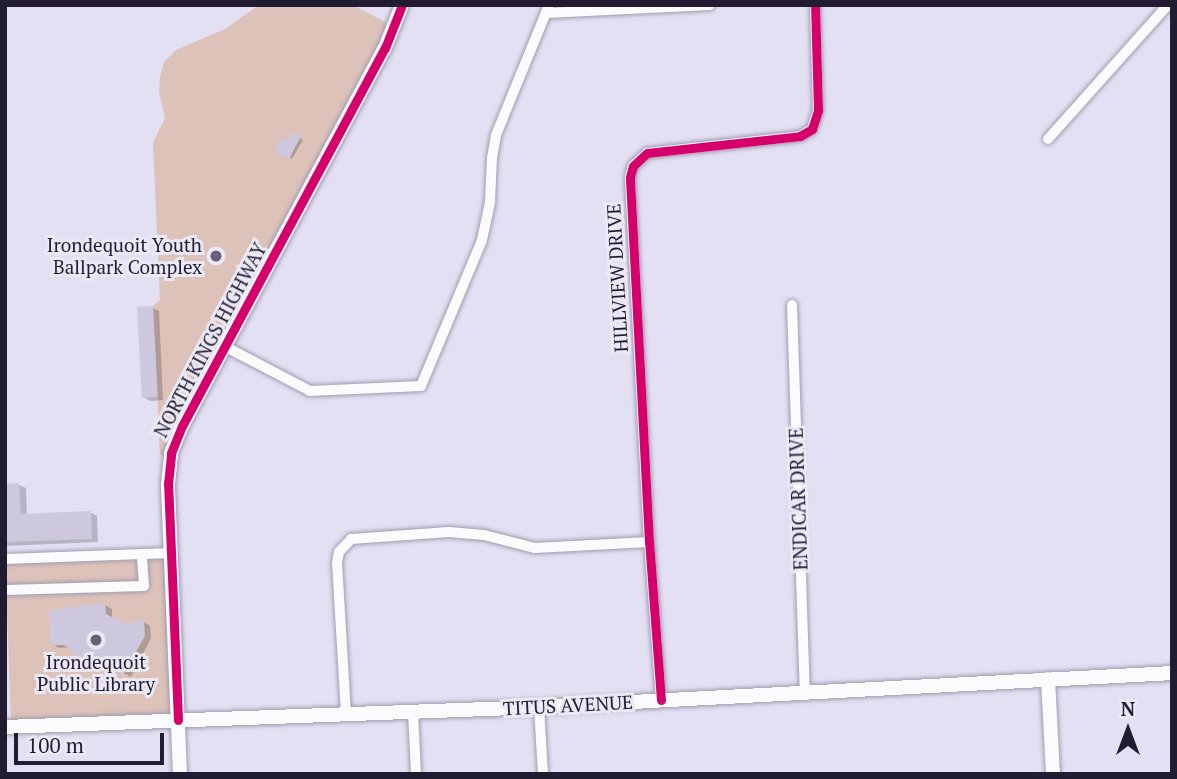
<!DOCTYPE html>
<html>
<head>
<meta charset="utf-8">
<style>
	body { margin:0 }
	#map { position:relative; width:1177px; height:779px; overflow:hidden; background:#e4e0f4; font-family:"PT Serif",serif }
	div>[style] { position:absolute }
	.green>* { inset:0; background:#ddc2ba; transform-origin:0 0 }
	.shadow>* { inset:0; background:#0003 }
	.building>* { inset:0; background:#cdc8dd; transform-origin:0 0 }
	.roads { filter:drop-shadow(0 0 2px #a09caf) drop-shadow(0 0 2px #a09caf) }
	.street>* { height:10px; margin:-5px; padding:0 5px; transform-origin:5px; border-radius:5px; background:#fbfafd }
	.secondary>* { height:14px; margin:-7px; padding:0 7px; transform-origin:7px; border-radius:7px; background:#fbfafd }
	.cycleway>* { height:9px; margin:-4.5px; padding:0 4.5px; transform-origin:4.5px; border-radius:4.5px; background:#d6006c }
	.dots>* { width:19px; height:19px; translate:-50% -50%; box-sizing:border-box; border:4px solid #ebe9f5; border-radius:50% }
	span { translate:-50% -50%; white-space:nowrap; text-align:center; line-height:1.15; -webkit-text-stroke:6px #ebe9f5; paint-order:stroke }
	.poi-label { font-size:19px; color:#221c32 }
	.right { translate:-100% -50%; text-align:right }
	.street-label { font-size:19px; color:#221c32 }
	.frame { position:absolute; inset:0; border:7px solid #221c32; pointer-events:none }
	.north { position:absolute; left:1093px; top:695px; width:70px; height:70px; -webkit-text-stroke:5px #ebe9f5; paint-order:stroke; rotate:0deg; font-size:19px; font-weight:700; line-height:28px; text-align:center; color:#221c32 }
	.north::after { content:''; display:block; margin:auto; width:24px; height:32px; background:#221c32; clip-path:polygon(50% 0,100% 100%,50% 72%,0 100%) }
	.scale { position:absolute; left:14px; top:733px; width:150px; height:32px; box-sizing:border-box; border:4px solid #221c32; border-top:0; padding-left:9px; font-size:21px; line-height:24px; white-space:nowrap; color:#221c32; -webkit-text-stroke:5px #ebe9f5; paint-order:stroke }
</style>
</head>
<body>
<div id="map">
	<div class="green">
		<i style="clip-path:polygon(259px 5px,353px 5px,395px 27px,170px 456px,160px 455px,153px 306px,160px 300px,153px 143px,165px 118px,159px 92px,160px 77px,164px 62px,176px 50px,225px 29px)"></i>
		<i style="left:171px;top:551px;width:169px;height:166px;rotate:88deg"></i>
	</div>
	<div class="shadow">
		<i style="clip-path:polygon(293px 134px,303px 140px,292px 159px,278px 151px)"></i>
		<i style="clip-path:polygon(152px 308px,159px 311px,163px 400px,150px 401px,143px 397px)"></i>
		<i style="clip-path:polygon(5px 485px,19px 485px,26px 488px,27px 516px,90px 512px,97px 516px,98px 542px,5px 546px)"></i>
		<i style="clip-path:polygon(105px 605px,112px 609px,112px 620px,130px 629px,144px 622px,150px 626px,151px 638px,131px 677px,99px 661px,97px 664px,71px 650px,72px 647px,59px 648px,53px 644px)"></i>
	</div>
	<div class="building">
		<i style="clip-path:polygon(292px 132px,301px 136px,289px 159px,276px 152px,280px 137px,287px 141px)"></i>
		<i style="left:153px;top:306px;width:91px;height:16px;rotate:87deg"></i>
		<i style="clip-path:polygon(19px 483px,21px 514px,91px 511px,92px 539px,5px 542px,5px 484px)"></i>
		<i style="clip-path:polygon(105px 603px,106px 614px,129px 626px,132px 621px,144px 621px,145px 636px,123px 675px,92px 658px,90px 662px,68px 651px,70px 648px,63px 645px,51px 645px,49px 610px)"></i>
	</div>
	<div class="roads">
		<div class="street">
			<i style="left:546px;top:13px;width:164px;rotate:-2.8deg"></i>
			<i style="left:1048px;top:139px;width:180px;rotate:-48.2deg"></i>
			<i style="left:792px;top:305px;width:388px;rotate:88.1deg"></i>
			<i style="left:224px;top:346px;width:97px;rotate:27.6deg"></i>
			<i style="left:310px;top:391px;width:111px;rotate:-2.6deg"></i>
			<i style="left:421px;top:386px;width:158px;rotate:-67.3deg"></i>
			<i style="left:482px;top:240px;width:40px;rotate:-78deg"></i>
			<i style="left:490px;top:201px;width:43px;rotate:-87.3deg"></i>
			<i style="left:492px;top:158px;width:23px;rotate:-80deg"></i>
			<i style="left:496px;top:135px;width:140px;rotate:-67.8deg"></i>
			<i style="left:5px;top:559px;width:166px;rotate:-2.1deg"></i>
			<i style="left:5px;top:590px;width:139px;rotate:-1.6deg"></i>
			<i style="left:144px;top:586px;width:32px;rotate:-94deg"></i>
			<i style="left:661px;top:700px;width:158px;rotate:-94.3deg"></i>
			<i style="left:649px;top:542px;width:365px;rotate:-93deg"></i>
			<i style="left:630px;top:177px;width:11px;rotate:-75deg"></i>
			<i style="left:633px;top:166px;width:19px;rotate:-43deg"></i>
			<i style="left:647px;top:153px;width:154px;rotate:-6.3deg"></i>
			<i style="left:800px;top:136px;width:14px;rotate:-30deg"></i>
			<i style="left:812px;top:129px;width:20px;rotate:-72deg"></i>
			<i style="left:818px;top:110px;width:105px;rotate:-91.6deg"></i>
			<i style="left:539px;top:707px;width:67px;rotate:86.6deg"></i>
			<i style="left:413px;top:712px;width:62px;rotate:87.2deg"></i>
			<i style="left:346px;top:714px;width:151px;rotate:-93.4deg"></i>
			<i style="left:337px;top:563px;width:11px;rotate:-80deg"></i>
			<i style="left:339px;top:552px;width:18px;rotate:-47deg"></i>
			<i style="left:351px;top:539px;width:98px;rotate:-4.1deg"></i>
			<i style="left:449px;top:532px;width:35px;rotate:5deg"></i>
			<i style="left:484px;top:535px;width:53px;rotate:14.3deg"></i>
			<i style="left:535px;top:548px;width:114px;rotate:-3deg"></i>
		</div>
		<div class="secondary">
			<i style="left:1048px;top:679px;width:95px;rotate:87deg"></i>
			<i style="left:5px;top:727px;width:534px;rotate:-2.14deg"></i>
			<i style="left:539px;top:707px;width:634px;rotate:-3.07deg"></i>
			<i style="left:180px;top:774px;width:290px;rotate:-92.4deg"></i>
			<i style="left:168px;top:484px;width:31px;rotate:-84deg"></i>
			<i style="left:171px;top:453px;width:29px;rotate:-68deg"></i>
			<i style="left:182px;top:426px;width:429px;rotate:-61.8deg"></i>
			<i style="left:385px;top:48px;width:46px;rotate:-68.4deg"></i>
		</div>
	</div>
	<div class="cycleway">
		<i style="left:661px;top:700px;width:158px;rotate:-94.3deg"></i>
		<i style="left:649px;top:542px;width:365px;rotate:-93deg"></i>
		<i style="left:630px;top:177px;width:11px;rotate:-75deg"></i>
		<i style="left:633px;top:166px;width:19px;rotate:-43deg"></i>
		<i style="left:647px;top:153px;width:154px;rotate:-6.3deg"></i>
		<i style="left:800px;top:136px;width:14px;rotate:-30deg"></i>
		<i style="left:812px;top:129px;width:20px;rotate:-72deg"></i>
		<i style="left:818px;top:110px;width:105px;rotate:-91.6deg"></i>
		<i style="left:178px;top:720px;width:236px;rotate:-92.4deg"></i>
		<i style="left:168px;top:484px;width:31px;rotate:-84deg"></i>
		<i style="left:171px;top:453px;width:29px;rotate:-68deg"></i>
		<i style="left:182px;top:426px;width:429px;rotate:-61.8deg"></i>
		<i style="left:385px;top:48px;width:46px;rotate:-68.4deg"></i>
	</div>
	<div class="dots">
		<i style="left:216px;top:256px;background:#666176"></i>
		<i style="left:96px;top:640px;background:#666176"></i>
	</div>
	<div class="poi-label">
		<span class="right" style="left:202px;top:256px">Irondequoit Youth<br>Ballpark Complex</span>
		<span style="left:96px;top:673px">Irondequoit<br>Public Library</span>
	</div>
	<div class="street-label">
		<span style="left:617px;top:278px;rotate:-93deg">HILLVIEW DRIVE</span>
		<span style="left:210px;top:340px;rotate:-62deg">NORTH KINGS HIGHWAY</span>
		<span style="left:798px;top:499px;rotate:-92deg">ENDICAR DRIVE</span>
		<span style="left:568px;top:705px;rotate:-3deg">TITUS AVENUE</span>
	</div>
	<div class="frame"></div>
	<div class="north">N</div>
	<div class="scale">100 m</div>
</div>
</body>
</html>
